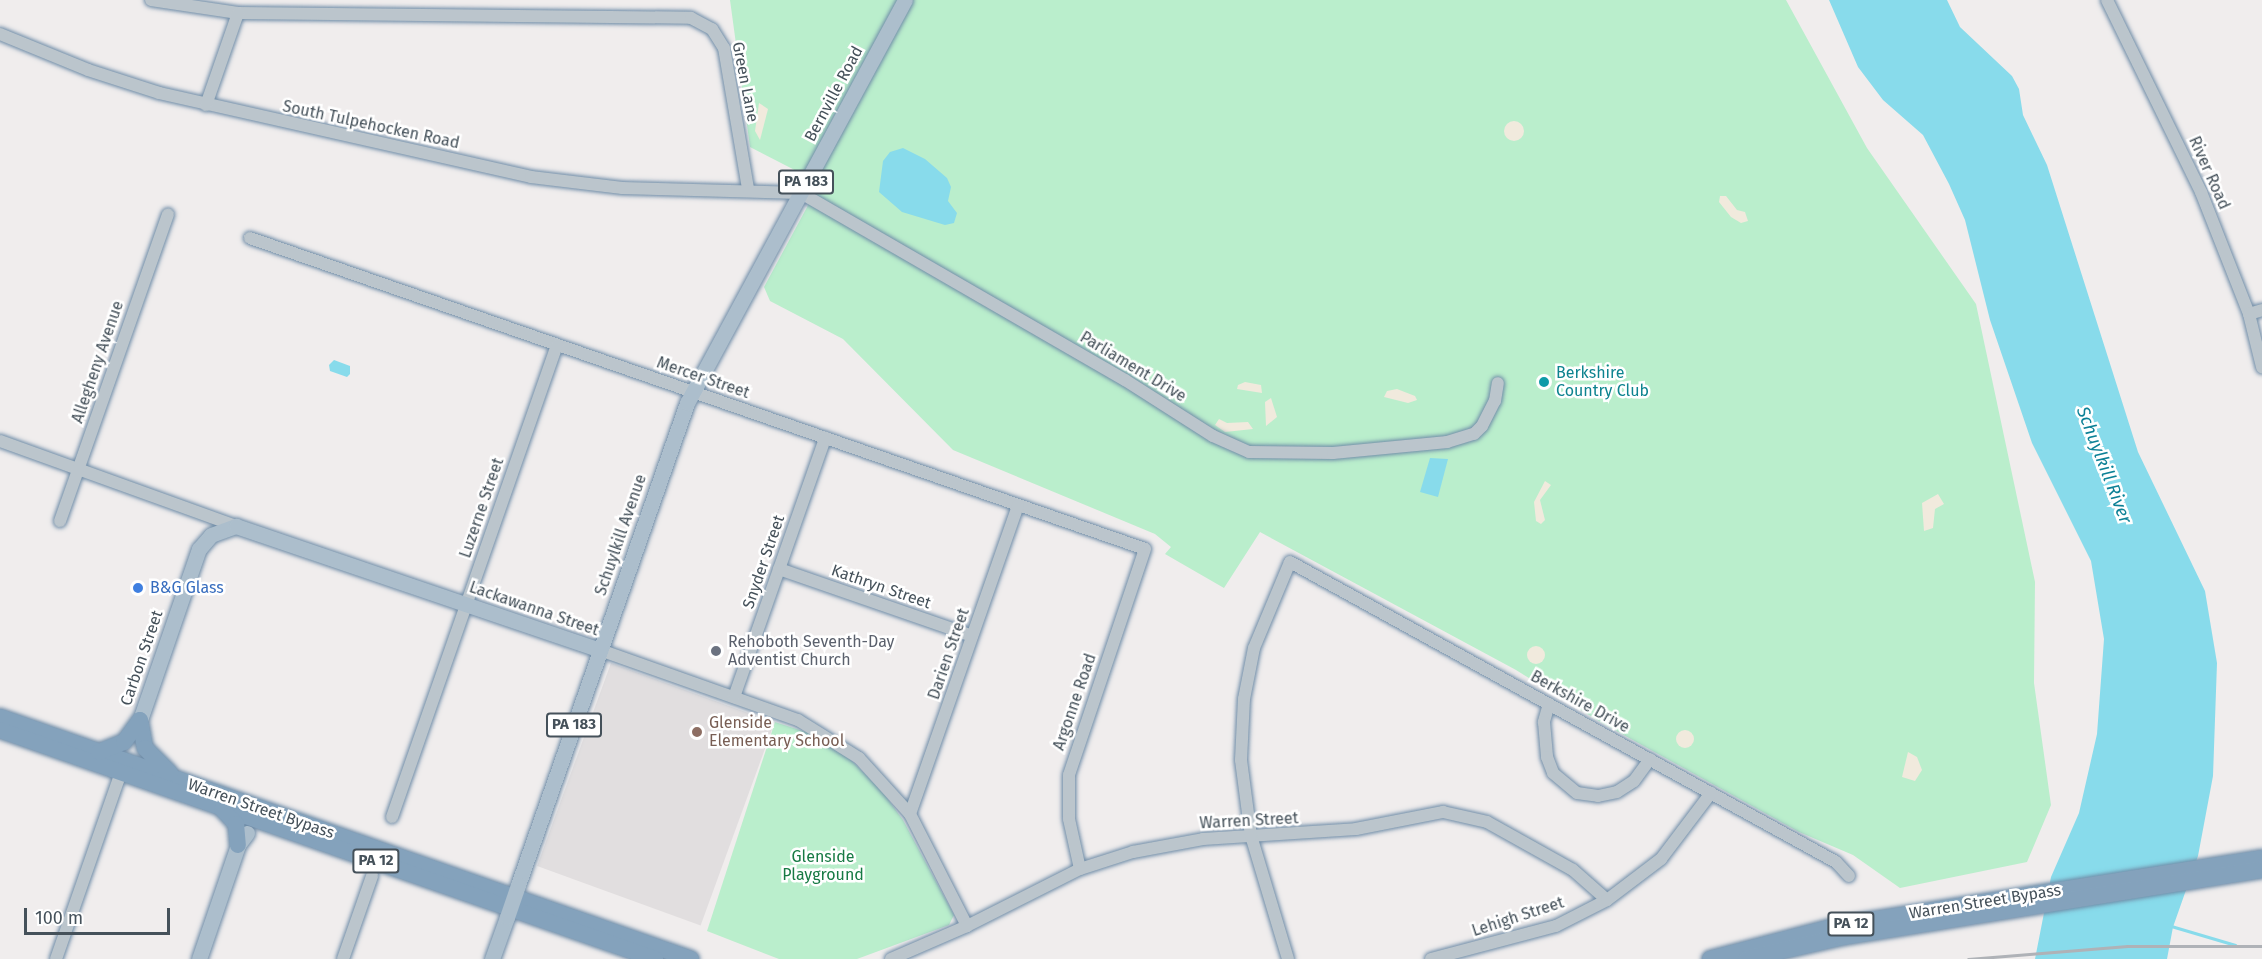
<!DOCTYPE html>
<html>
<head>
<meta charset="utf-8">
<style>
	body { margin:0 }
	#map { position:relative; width:2262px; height:959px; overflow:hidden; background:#f0eded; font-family:"Fira Sans",sans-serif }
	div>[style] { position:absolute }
	.education>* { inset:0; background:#e1dedf; transform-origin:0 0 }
	.green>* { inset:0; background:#baeecc }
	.sand>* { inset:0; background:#f1eadd }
	.round { border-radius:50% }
	.water>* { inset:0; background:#88dbeb }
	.stream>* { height:3px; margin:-1.5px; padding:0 1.5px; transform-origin:1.5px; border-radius:1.5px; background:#88dbeb }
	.roads { filter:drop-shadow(0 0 2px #708da8) drop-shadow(0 0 2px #708da8) }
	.minor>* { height:12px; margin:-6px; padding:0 6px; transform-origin:6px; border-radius:6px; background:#bbc5cc }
	.major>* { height:15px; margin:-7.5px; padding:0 7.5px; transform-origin:7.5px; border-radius:7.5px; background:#acbecc }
	.highway>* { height:16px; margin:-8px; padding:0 8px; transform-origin:8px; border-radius:8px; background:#84a2bc }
	.rail>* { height:3px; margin:-1.5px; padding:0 1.5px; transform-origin:1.5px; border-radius:1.5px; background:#afb2b7 }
	.major-bridge>* { height:15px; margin:-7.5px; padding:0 7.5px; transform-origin:7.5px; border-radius:7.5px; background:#acbecc }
	.dots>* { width:16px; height:16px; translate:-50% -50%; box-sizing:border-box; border:3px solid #fff; border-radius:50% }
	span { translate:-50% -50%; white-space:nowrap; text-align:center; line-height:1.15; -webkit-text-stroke:5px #fff; paint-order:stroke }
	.shield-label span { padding:2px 4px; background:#fff; border:2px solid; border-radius:4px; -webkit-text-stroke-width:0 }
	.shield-label { font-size:15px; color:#45515a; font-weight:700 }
	.street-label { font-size:16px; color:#45515a }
	.culture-label { font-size:16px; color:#0d838f }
	.left { translate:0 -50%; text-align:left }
	.shop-label { font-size:16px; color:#366cbe }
	.worship-label { font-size:16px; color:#5b616d }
	.education-label { font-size:16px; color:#785e54 }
	.park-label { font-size:16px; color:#177a44 }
	.water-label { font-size:18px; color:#0d8196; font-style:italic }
	.scale { position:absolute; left:24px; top:908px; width:146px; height:27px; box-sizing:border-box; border:3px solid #45515a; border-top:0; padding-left:8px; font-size:18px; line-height:21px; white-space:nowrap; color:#45515a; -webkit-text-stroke:4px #fff; paint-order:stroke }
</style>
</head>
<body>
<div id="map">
	<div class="education">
		<i style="left:611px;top:663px;width:174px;height:216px;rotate:20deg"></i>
	</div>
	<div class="green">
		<i style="clip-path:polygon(730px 0,1786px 0,1867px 148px,1976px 304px,2035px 582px,2034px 683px,2051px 805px,2027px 862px,1900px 888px,1853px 855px,1799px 832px,1602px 723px,1516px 670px,1260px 532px,1224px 588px,1165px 554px,1171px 547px,1155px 534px,953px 450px,843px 339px,770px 301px,764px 287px,820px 183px,750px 147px)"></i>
		<i style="clip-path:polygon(775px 722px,812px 734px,848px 757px,882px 791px,903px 820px,954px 915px,949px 925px,857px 959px,779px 959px,707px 931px)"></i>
	</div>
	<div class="sand">
		<i style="clip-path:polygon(759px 103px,768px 109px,760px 140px,755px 131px)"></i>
		<i class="round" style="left:1504px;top:121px;width:20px;height:20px"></i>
		<i style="clip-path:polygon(1720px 196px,1726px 196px,1737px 210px,1745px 212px,1748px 221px,1741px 223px,1731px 217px,1719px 202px)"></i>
		<i style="clip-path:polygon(1245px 382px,1261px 385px,1262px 393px,1237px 389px,1238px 385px)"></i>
		<i style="clip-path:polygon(1397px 389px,1415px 396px,1417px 400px,1408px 403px,1384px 397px,1387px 391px)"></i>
		<i style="clip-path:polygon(1271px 398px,1277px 417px,1266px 426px,1265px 402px)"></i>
		<i style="clip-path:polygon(1219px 419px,1227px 423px,1248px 422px,1253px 429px,1225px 432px,1215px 425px)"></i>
		<i style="clip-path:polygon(1545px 481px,1551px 485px,1540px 500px,1545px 520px,1541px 524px,1536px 521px,1534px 502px)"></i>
		<i style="clip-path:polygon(1938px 494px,1944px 504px,1935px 509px,1933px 528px,1924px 531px,1922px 503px)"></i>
		<i class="round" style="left:1527px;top:646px;width:18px;height:18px"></i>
		<i class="round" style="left:1676px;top:730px;width:18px;height:18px"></i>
		<i style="clip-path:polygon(1908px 752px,1917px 757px,1922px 770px,1915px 781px,1902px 777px)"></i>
	</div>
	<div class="water">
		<i style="clip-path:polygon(1829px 0,1947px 0,1960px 27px,2012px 76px,2019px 89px,2023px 115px,2047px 165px,2138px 452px,2205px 591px,2217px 663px,2213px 776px,2198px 856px,2173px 927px,2167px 959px,2035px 959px,2051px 877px,2079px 813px,2097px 734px,2104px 639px,2091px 561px,2032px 443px,1990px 320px,1965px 220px,1949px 184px,1923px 135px,1883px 100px,1858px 67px)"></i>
		<i style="clip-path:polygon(903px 148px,925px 159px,947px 178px,951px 187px,948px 201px,957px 213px,954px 223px,945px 225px,902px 212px,879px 192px,883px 161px,890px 152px)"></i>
		<i style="clip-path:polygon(334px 360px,350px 366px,350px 374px,347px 377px,330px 371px,329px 365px)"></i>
		<i style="clip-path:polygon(1430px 458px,1448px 459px,1438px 497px,1420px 492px)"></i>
	</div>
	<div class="stream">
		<i style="left:2171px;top:926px;width:67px;rotate:16.5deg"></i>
	</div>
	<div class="roads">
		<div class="minor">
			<i style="left:151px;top:0;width:88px;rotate:8.5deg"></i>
			<i style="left:238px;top:13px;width:453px;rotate:0.6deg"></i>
			<i style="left:691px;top:18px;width:24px;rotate:28deg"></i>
			<i style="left:712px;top:29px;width:22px;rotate:58deg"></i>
			<i style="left:724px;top:48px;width:143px;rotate:80.3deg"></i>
			<i style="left:2107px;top:0;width:214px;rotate:63.9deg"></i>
			<i style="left:2201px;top:192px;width:131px;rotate:68.5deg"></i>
			<i style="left:2249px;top:314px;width:55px;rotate:76.2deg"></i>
			<i style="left:0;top:34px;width:95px;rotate:22.2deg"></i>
			<i style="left:88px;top:70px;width:75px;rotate:17.9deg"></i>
			<i style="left:159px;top:93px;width:381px;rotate:12.7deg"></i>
			<i style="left:531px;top:177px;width:92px;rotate:6.9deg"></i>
			<i style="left:622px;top:188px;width:179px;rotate:1.6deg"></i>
			<i style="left:801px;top:193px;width:374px;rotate:30deg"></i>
			<i style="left:1125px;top:380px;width:104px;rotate:32.5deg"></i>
			<i style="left:1213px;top:436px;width:39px;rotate:24deg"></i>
			<i style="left:1249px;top:452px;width:84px;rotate:0.7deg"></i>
			<i style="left:1333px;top:453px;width:115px;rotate:-5.5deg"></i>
			<i style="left:1447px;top:442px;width:28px;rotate:-17deg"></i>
			<i style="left:1474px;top:434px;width:11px;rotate:-45deg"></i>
			<i style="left:1482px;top:426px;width:28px;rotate:-63deg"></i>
			<i style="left:1495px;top:401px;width:18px;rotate:-81deg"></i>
			<i style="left:206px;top:105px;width:97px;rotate:-70.8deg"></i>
			<i style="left:250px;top:238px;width:947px;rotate:19.16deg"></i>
			<i style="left:1145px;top:549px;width:238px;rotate:108.6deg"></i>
			<i style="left:1069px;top:775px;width:44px;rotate:90deg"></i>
			<i style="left:1069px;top:819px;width:51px;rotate:77.6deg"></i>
			<i style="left:2249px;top:314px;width:14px;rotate:-17deg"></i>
			<i style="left:0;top:441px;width:251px;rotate:19.8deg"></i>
			<i style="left:60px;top:521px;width:325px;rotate:-70.6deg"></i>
			<i style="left:779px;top:569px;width:204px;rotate:19.1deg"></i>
			<i style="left:600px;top:650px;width:210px;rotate:19.5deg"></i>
			<i style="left:798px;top:720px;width:72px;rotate:31.9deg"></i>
			<i style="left:859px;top:758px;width:76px;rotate:47.7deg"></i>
			<i style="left:910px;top:814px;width:126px;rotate:63deg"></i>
			<i style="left:734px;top:697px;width:275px;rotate:-70.6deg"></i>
			<i style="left:1549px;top:704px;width:19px;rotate:106deg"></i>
			<i style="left:1544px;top:722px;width:35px;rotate:85deg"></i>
			<i style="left:1547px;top:757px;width:17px;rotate:69deg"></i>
			<i style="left:1553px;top:773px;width:31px;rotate:40deg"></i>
			<i style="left:1577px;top:793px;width:21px;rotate:8deg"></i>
			<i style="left:1598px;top:796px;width:19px;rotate:-12deg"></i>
			<i style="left:1617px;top:792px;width:20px;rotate:-33deg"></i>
			<i style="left:1634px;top:781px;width:27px;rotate:-54deg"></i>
			<i style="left:910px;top:814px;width:327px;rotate:-70.7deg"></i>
			<i style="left:392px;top:817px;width:500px;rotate:-70.73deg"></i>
			<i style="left:56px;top:959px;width:198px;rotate:-70.8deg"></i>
			<i style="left:343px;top:959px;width:88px;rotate:-70.7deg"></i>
			<i style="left:891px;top:959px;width:83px;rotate:-23.5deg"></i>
			<i style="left:967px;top:926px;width:127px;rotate:-26.8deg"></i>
			<i style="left:1080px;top:869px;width:56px;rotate:-17.8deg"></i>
			<i style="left:1133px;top:852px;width:71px;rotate:-10.5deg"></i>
			<i style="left:1203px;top:839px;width:153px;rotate:-3.7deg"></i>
			<i style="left:1356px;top:829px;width:89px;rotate:-11.1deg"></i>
			<i style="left:1443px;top:812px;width:45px;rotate:12.8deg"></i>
			<i style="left:1487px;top:822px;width:98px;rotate:29.2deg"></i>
			<i style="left:1573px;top:870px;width:45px;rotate:41.4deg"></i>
			<i style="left:1288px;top:959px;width:128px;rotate:-106.7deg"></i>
			<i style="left:1251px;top:836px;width:77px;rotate:-97.5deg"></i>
			<i style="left:1241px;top:760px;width:61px;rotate:-87.2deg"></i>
			<i style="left:1244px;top:699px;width:52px;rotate:-78.9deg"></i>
			<i style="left:1254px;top:648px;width:93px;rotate:-67.3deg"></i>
			<i style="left:1290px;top:562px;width:623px;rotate:28.79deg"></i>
			<i style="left:1836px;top:862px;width:19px;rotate:47deg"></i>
			<i style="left:1431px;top:959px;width:129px;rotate:-14.8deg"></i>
			<i style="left:1556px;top:926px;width:57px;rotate:-27deg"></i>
			<i style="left:1607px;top:900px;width:68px;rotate:-37.2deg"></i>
			<i style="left:1661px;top:859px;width:83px;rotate:-52.9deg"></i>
		</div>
		<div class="major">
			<i style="left:140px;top:720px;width:181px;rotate:-71deg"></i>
			<i style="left:199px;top:549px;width:18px;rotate:-49deg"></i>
			<i style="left:211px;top:535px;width:27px;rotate:-20deg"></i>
			<i style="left:236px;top:526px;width:385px;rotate:18.8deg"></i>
			<i style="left:518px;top:885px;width:511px;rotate:-70.68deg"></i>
			<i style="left:687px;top:403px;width:458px;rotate:-61.6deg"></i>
			<i style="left:199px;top:959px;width:120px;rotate:-71.1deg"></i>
			<i style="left:238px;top:845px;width:15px;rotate:-53deg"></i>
			<i style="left:492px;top:959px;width:45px;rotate:-70.3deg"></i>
		</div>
		<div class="highway">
			<i style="left:0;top:717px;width:732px;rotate:19.3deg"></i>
			<i style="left:140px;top:720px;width:28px;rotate:80deg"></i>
			<i style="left:145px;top:748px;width:35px;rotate:45deg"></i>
			<i style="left:0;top:730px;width:694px;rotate:19.27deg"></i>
			<i style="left:99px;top:752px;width:27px;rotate:-22deg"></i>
			<i style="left:124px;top:742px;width:27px;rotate:-54deg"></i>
			<i style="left:222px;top:809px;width:21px;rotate:47deg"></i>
			<i style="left:236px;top:824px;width:21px;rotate:85deg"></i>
			<i style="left:1710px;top:959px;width:134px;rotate:-14.7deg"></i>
			<i style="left:1840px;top:925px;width:427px;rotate:-9deg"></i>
			<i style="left:1747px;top:959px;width:98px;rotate:-13deg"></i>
			<i style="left:1842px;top:937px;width:425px;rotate:-9.1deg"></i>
		</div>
	</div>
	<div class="rail">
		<i style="left:1968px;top:959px;width:160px;rotate:-4.7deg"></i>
		<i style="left:2127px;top:946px;width:135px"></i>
	</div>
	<div class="major-bridge">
		<i style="left:507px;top:917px;width:34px;rotate:-71deg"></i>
	</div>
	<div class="dots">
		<i style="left:1544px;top:382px;background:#0f9aa8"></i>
		<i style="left:138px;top:588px;background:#3f7fe0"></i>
		<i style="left:716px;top:651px;background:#6b7280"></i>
		<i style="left:697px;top:732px;background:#8d6e63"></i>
	</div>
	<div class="shield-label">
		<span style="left:806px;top:182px">PA 183</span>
		<span style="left:574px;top:725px">PA 183</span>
		<span style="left:376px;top:861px">PA 12</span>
		<span style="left:1851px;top:924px">PA 12</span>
	</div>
	<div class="street-label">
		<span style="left:745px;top:82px;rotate:79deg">Green Lane</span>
		<span style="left:834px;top:94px;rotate:-62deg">Bernville Road</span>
		<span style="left:371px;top:125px;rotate:12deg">South Tulpehocken Road</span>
		<span style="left:2209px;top:173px;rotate:66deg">River Road</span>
		<span style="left:98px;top:362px;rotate:-71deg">Allegheny Avenue</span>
		<span style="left:1133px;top:367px;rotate:31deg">Parliament Drive</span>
		<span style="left:703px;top:378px;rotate:19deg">Mercer Street</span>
		<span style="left:482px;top:508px;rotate:-71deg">Luzerne Street</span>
		<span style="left:621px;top:535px;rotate:-71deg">Schuylkill Avenue</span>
		<span style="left:764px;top:562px;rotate:-71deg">Snyder Street</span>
		<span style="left:881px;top:587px;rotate:19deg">Kathryn Street</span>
		<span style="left:534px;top:609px;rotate:19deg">Lackawanna Street</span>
		<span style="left:949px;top:654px;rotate:-71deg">Darien Street</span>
		<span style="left:142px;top:658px;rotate:-71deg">Carbon Street</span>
		<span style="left:1075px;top:702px;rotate:-71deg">Argonne Road</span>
		<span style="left:1580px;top:702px;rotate:29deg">Berkshire Drive</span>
		<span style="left:261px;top:809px;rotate:19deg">Warren Street Bypass</span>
		<span style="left:1249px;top:821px;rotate:-3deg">Warren Street</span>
		<span style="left:1985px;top:902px;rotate:-9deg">Warren Street Bypass</span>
		<span style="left:1518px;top:917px;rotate:-18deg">Lehigh Street</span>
	</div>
	<div class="culture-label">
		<span class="left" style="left:1556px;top:382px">Berkshire<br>Country Club</span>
	</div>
	<div class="shop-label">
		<span class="left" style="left:150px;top:588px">B&amp;G Glass</span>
	</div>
	<div class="worship-label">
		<span class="left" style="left:728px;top:651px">Rehoboth Seventh-Day<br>Adventist Church</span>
	</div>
	<div class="education-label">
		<span class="left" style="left:709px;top:732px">Glenside<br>Elementary School</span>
	</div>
	<div class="park-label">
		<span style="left:823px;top:866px">Glenside<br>Playground</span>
	</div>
	<div class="water-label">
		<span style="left:2104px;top:465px;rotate:69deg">Schuylkill River</span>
	</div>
	<div class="scale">100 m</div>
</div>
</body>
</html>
